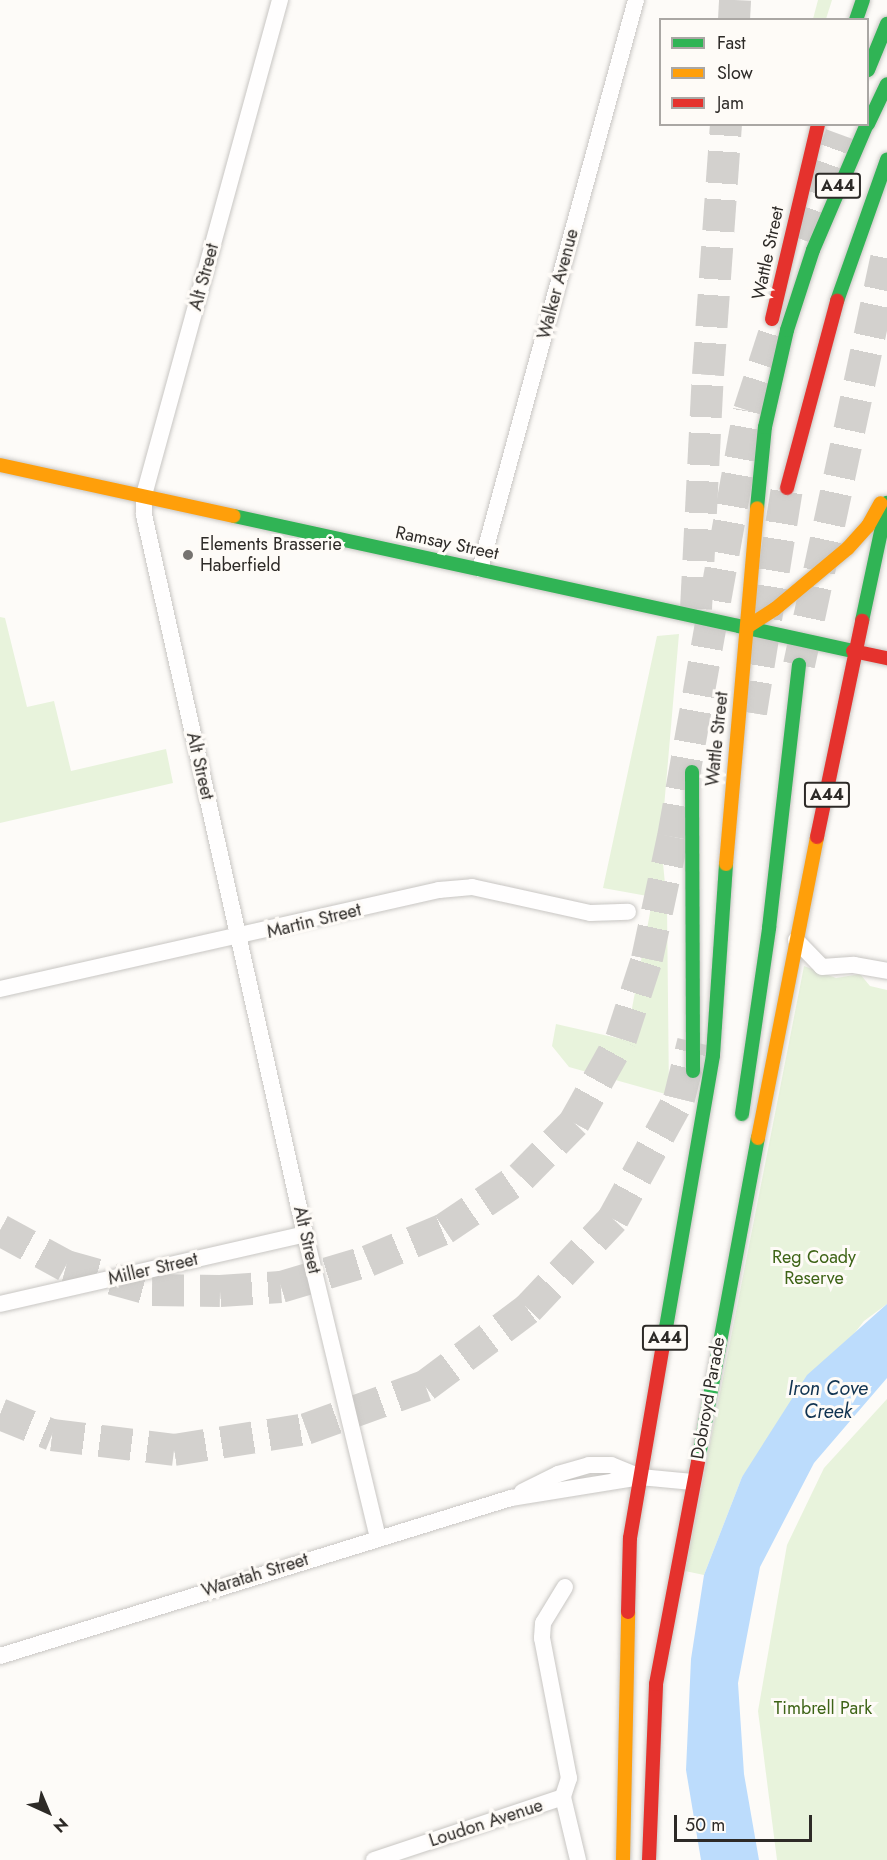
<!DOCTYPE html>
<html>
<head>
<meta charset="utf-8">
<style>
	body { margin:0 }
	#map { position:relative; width:887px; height:1860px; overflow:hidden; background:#fdfbf8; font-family:Jost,sans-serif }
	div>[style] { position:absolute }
	.green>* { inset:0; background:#e8f3dc }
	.water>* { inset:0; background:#bcdcfc }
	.highway-tunnel>* { height:32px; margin-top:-16px; transform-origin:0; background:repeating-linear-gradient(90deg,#d3d1ce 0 32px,transparent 0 48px) }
	.roads { filter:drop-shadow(0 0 2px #c8c6c3) drop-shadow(0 0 2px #c8c6c3) }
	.street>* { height:16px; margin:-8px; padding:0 8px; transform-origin:8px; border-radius:8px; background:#fffefe }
	.fast>* { height:14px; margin:-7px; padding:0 7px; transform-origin:7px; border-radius:7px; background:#30b455 }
	.slow>* { height:14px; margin:-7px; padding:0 7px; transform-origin:7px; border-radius:7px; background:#ff9f0a }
	.jam>* { height:14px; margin:-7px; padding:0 7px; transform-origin:7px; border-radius:7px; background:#e5322d }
	.dots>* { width:16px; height:16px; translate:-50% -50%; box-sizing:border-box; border:3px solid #fefbf7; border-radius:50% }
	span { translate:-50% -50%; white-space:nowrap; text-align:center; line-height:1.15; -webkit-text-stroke:6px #fefbf7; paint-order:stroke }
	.shield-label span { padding:2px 4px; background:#fefbf7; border:2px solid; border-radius:4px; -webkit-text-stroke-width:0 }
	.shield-label { font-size:16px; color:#2d2a27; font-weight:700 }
	.street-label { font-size:18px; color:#2d2a27 }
	.poi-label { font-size:18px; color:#2d2a27 }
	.left { translate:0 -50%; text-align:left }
	.park-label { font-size:18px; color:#3e6417 }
	.water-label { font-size:20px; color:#103351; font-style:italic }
	.legend { position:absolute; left:659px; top:18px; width:210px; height:108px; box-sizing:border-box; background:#fefbf7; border:2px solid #aaa7a4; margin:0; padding:8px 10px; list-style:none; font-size:18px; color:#2d2a27 }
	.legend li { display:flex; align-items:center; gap:12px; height:30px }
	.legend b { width:30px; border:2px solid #aaa7a4 }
	.north { position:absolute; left:18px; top:1782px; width:60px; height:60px; -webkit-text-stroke:4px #fefbf7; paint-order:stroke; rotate:136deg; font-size:16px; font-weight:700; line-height:24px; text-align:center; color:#2d2a27 }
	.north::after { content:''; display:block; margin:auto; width:21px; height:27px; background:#2d2a27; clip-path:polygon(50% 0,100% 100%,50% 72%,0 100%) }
	.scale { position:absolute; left:674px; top:1815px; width:138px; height:27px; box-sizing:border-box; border:3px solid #2d2a27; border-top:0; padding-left:8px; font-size:18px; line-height:21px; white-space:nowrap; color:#2d2a27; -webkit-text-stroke:4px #fefbf7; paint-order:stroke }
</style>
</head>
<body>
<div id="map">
	<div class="green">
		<i style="clip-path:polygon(818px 0,832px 0,826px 19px,813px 19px)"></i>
		<i style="clip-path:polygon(0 617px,5px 618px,27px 707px,54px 701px,71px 771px,166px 749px,173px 783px,0 823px)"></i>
		<i style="clip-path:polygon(679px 634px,661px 842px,667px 905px,669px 1095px,569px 1067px,552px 1046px,556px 1024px,626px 1040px,653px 897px,603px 888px,657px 636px)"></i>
		<i style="clip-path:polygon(804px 966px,836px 978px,860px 974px,870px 986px,887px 990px,887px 1304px,864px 1321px,742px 1477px,704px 1575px,685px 1571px)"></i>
		<i style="clip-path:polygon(887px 1399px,887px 1860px,777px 1860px,758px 1711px,787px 1545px,824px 1468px)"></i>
	</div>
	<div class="water">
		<i style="clip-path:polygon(887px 1304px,887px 1378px,814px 1463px,760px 1567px,738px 1683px,744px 1774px,759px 1860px,701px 1860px,686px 1770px,691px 1659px,704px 1575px,742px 1477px,807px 1375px)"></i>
	</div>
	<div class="highway-tunnel">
		<i style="left:734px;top:20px;width:20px;rotate:-87deg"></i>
		<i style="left:803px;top:240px;width:112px;rotate:-70.1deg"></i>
		<i style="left:696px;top:609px;width:234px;rotate:-87.1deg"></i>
		<i style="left:708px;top:375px;width:252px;rotate:-85.9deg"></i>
		<i style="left:799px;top:665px;width:420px;rotate:-77.9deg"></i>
		<i style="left:751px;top:713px;width:228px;rotate:-80.9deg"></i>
		<i style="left:0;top:1230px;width:75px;rotate:28.6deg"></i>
		<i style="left:66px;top:1266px;width:89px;rotate:15.6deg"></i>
		<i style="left:152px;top:1290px;width:68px;rotate:0.8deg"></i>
		<i style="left:220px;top:1291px;width:61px;rotate:-3.8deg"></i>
		<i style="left:281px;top:1287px;width:91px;rotate:-16.6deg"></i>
		<i style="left:368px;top:1261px;width:82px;rotate:-22.8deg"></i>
		<i style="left:444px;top:1229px;width:93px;rotate:-34deg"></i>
		<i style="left:521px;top:1177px;width:76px;rotate:-45.5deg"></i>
		<i style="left:574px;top:1123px;width:96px;rotate:-60.8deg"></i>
		<i style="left:621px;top:1039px;width:84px;rotate:-72deg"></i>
		<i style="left:647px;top:959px;width:125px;rotate:-78deg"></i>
		<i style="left:673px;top:837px;width:433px;rotate:-79.9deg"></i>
		<i style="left:749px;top:411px;width:81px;rotate:-72deg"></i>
		<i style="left:0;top:1414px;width:56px;rotate:22deg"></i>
		<i style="left:52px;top:1435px;width:123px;rotate:7deg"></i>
		<i style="left:174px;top:1450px;width:134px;rotate:-9deg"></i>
		<i style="left:306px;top:1429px;width:127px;rotate:-19.9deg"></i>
		<i style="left:425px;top:1386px;width:129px;rotate:-36.8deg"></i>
		<i style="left:528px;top:1309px;width:124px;rotate:-46.6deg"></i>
		<i style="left:613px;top:1219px;width:137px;rotate:-61.2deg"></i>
		<i style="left:679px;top:1099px;width:59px;rotate:-76.2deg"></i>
	</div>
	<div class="roads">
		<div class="street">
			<i style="left:280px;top:0;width:513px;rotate:105.36deg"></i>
			<i style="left:144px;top:495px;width:20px;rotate:90deg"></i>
			<i style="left:144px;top:515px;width:737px;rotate:77.38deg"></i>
			<i style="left:305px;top:1234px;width:312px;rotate:76.5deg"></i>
			<i style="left:480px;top:569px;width:590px;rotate:-74.67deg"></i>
			<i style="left:796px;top:940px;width:37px;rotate:46deg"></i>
			<i style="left:822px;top:967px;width:32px;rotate:-4deg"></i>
			<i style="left:854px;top:965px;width:34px;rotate:10deg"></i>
			<i style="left:0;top:989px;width:450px;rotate:-12.7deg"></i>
			<i style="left:439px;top:890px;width:33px;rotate:-5deg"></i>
			<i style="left:472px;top:887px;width:121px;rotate:12.4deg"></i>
			<i style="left:590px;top:913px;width:38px;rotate:-2deg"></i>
			<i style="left:0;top:1304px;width:313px;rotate:-12.9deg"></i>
			<i style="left:522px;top:1492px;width:40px;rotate:-26.6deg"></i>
			<i style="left:558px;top:1474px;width:32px;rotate:-16deg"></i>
			<i style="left:589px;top:1465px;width:22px"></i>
			<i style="left:611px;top:1465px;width:31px;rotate:22deg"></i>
			<i style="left:640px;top:1477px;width:53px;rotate:5.4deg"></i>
			<i style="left:565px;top:1587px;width:42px;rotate:121.4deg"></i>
			<i style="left:543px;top:1623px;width:15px;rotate:94deg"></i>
			<i style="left:542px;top:1638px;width:143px;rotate:79.1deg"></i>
			<i style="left:569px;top:1778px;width:20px;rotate:108deg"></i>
			<i style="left:563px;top:1797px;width:65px;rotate:76.6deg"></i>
			<i style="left:0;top:1656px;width:535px;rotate:-17.18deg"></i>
			<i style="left:511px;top:1498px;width:131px;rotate:-9.2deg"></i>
			<i style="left:374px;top:1860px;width:199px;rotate:-18.4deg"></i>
		</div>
		<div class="fast">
			<i style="left:856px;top:20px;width:21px;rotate:-71deg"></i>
			<i style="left:868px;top:70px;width:50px;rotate:-67.6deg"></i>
			<i style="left:868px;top:124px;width:44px;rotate:-64.6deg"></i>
			<i style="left:837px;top:301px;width:150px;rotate:-70.5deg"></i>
			<i style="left:757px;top:508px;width:81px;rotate:-84.4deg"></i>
			<i style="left:765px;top:427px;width:99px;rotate:-77.2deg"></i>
			<i style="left:787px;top:330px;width:84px;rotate:-72deg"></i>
			<i style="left:813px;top:250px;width:137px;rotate:-66.8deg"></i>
			<i style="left:234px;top:516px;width:634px;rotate:12.3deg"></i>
			<i style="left:862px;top:621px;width:121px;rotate:-78deg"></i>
			<i style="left:692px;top:772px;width:299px;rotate:89.8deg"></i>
			<i style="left:742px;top:1114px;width:188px;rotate:-81.7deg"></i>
			<i style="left:769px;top:928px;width:265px;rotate:-83.5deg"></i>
			<i style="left:663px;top:1345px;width:294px;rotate:-80.2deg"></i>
			<i style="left:713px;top:1055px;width:191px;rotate:-86.1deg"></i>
			<i style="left:698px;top:1461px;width:329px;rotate:-79.5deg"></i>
		</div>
		<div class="slow">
			<i style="left:0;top:465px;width:239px;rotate:12.3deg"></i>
			<i style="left:747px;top:627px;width:33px;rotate:-33deg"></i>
			<i style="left:775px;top:609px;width:95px;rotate:-39.9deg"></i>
			<i style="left:848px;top:548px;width:30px;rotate:-48deg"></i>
			<i style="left:868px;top:526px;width:26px;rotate:-61deg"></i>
			<i style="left:726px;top:864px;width:357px;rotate:-85deg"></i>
			<i style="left:758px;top:1138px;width:307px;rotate:-78.9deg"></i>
			<i style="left:623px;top:1860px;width:248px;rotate:-88.8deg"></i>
		</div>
		<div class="jam">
			<i style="left:772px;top:319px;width:200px;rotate:-76.7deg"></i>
			<i style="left:787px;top:488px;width:194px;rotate:-75deg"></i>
			<i style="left:853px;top:651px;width:35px;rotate:12deg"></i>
			<i style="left:817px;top:837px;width:221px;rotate:-78.2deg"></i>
			<i style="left:628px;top:1612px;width:74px;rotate:-88.5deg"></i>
			<i style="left:630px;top:1538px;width:196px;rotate:-80.3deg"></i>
			<i style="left:649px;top:1860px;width:176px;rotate:-87.7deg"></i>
			<i style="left:656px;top:1684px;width:227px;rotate:-79.3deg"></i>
		</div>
	</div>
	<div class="dots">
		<i style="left:188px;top:555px;background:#767370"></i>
	</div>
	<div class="shield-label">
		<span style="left:838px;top:186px">A44</span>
		<span style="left:827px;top:795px">A44</span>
		<span style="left:665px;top:1338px">A44</span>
	</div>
	<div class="street-label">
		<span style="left:768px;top:253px;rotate:-78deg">Wattle Street</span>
		<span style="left:204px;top:277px;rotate:-75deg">Alt Street</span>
		<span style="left:558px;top:284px;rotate:-75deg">Walker Avenue</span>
		<span style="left:447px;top:543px;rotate:12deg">Ramsay Street</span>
		<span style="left:717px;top:739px;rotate:-84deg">Wattle Street</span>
		<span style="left:200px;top:766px;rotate:77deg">Alt Street</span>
		<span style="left:314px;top:921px;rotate:-14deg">Martin Street</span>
		<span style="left:307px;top:1240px;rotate:77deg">Alt Street</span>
		<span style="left:153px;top:1269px;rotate:-13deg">Miller Street</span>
		<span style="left:708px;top:1398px;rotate:-80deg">Dobroyd Parade</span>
		<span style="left:255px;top:1575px;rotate:-17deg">Waratah Street</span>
		<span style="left:486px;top:1823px;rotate:-18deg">Loudon Avenue</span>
	</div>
	<div class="poi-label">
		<span class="left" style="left:200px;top:555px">Elements Brasserie<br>Haberfield</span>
	</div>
	<div class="park-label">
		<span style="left:814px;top:1268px">Reg Coady<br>Reserve</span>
		<span style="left:823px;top:1708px">Timbrell Park</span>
	</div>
	<div class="water-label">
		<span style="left:828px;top:1400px">Iron Cove<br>Creek</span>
	</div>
	<ul class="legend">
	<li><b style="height:8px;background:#30b455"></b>Fast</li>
	<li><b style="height:8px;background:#ff9f0a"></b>Slow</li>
	<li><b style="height:8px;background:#e5322d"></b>Jam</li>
	</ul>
	<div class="north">N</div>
	<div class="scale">50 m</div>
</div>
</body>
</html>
